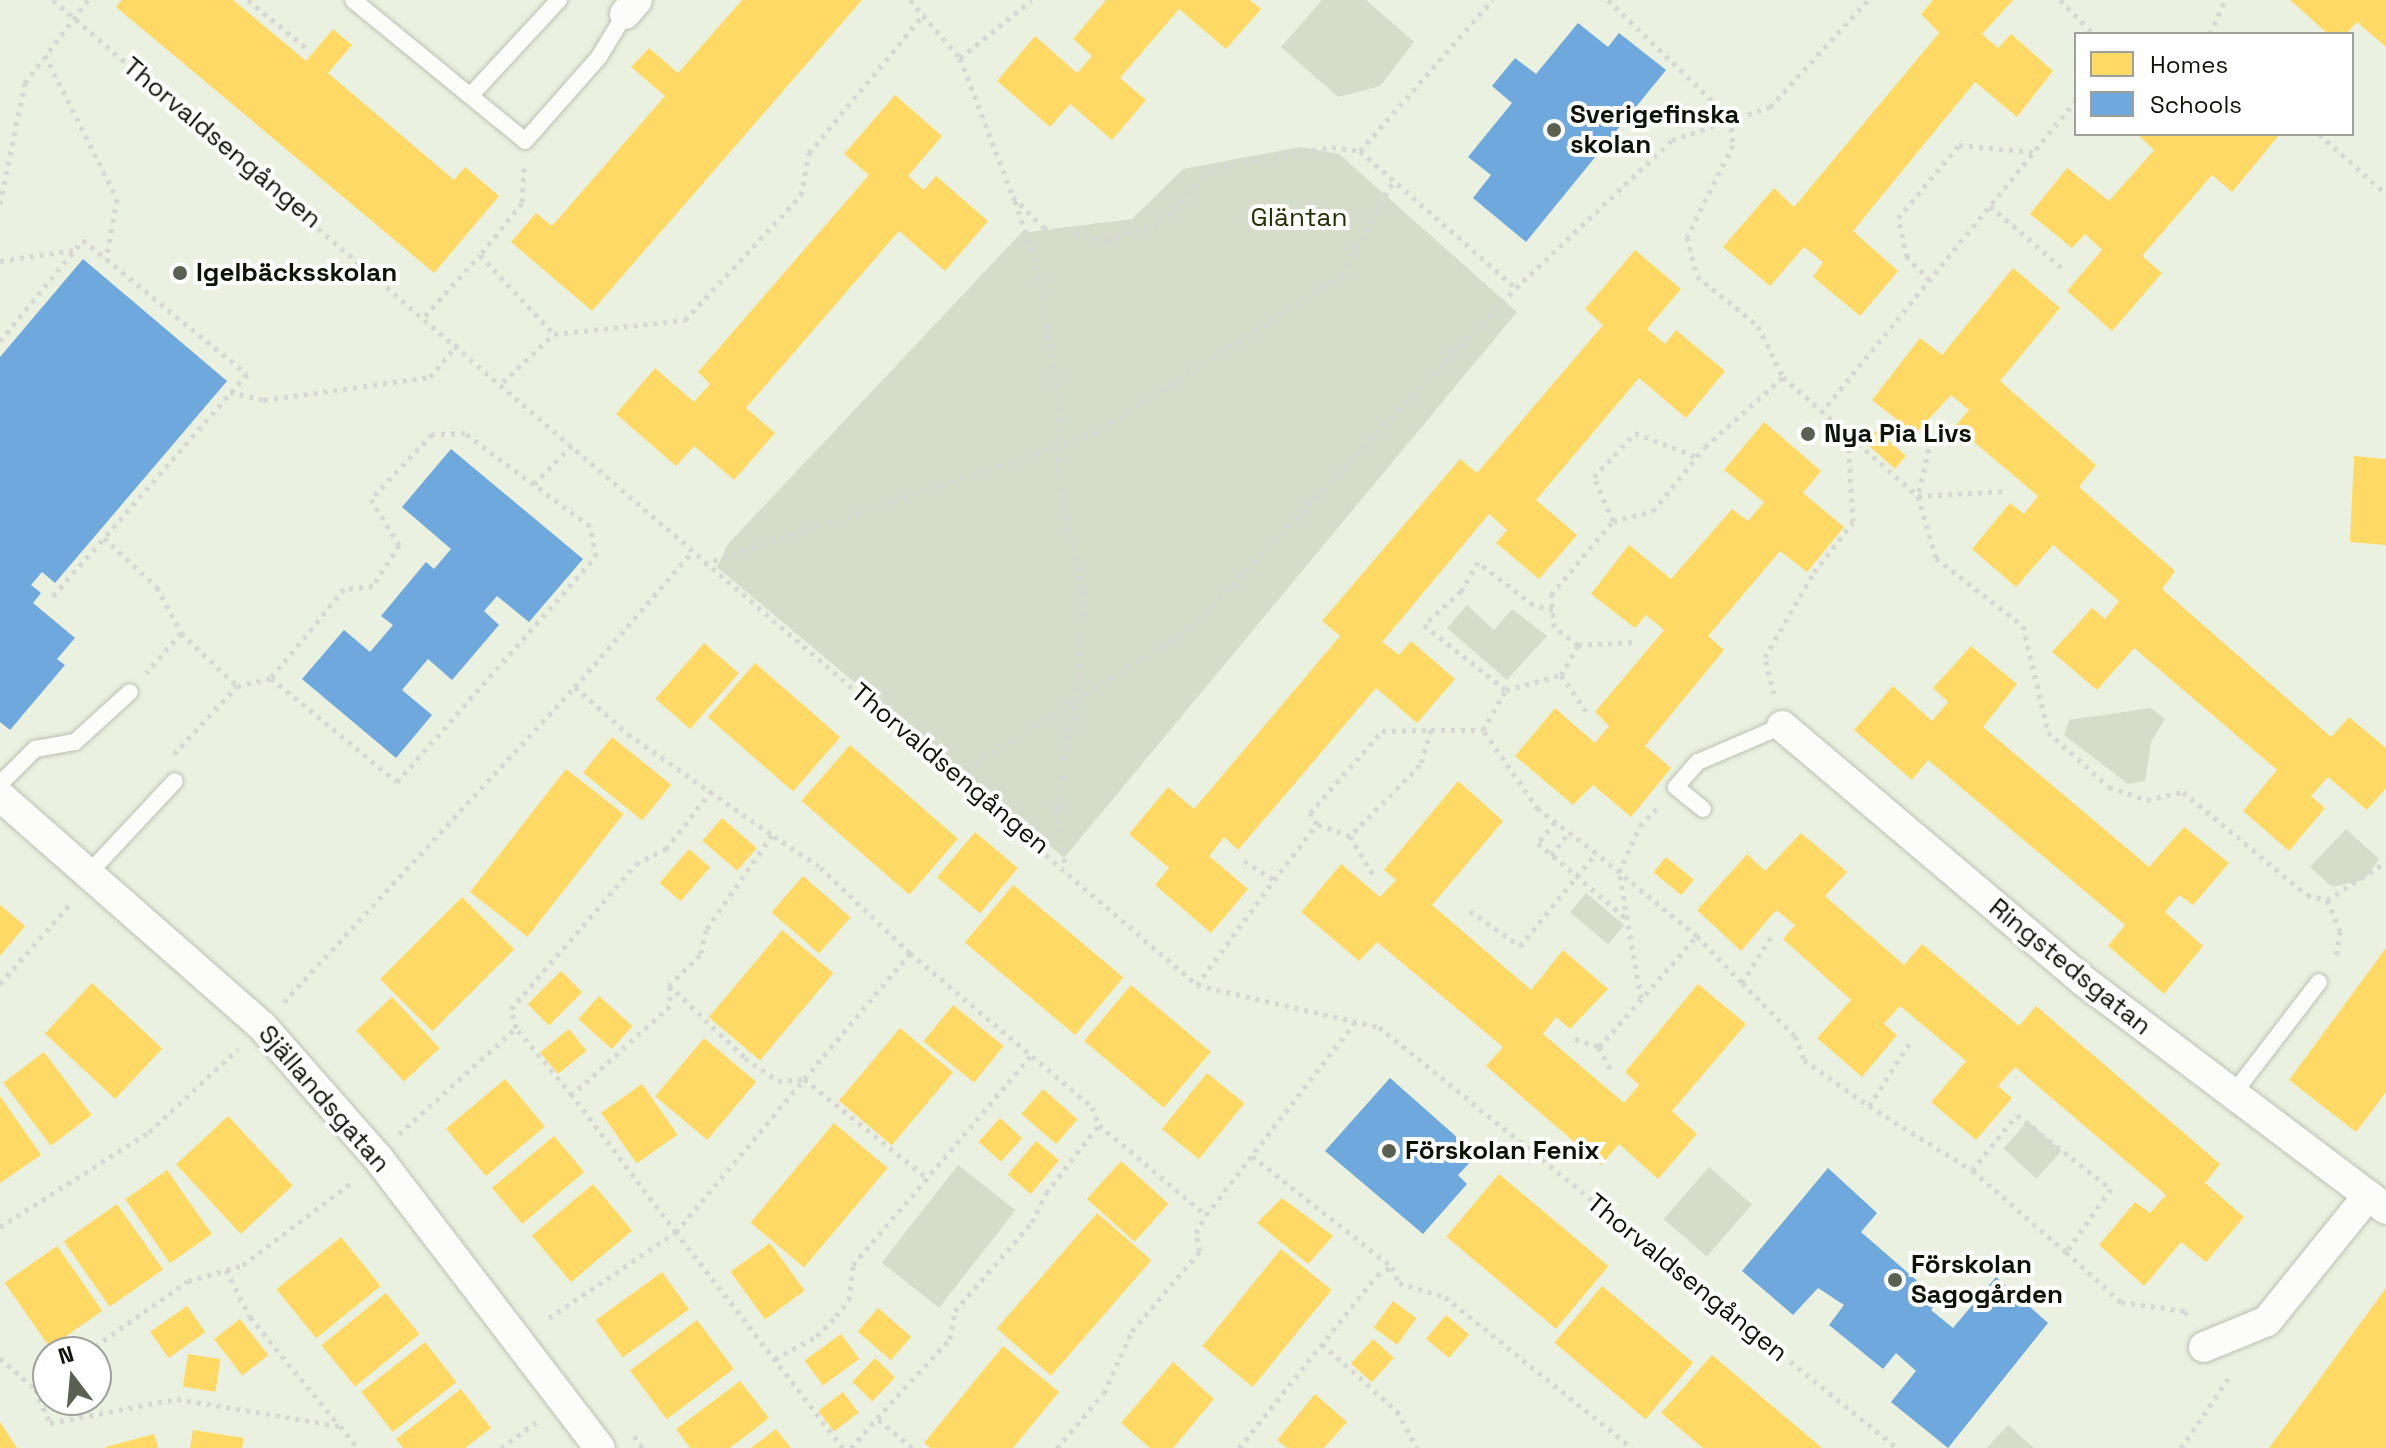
<!DOCTYPE html>
<html>
<head>
<meta charset="utf-8">
<style>
	body { margin:0 }
	#map { position:relative; width:2386px; height:1448px; overflow:hidden; background:#ebf1e0; font-family:"Space Grotesk",sans-serif }
	div>[style] { position:absolute }
	.green>* { inset:0; background:#d5dcc9; transform-origin:0 0 }
	.homes>* { inset:0; background:#ffd966; transform-origin:0 0 }
	.schools>* { inset:0; background:#6fa8dc }
	.path>* { height:5px; margin-top:-2.5px; transform-origin:0; background:repeating-linear-gradient(90deg,#d7d8d2 0 4px,transparent 0 10px) }
	.roads { filter:drop-shadow(0 0 2px #bbc0b2) drop-shadow(0 0 2px #bbc0b2) }
	.service>* { height:16px; margin:-8px; padding:0 8px; transform-origin:8px; border-radius:8px; background:#fcfdfa }
	.minor>* { height:30px; margin:-15px; padding:0 15px; transform-origin:15px; border-radius:15px; background:#fcfdfa }
	.dots>* { width:22px; height:22px; translate:-50% -50%; box-sizing:border-box; border:4px solid #fff; border-radius:50% }
	span { translate:-50% -50%; white-space:nowrap; text-align:center; line-height:1.15; -webkit-text-stroke:8px #fff; paint-order:stroke }
	.poi-label { font-size:26px; color:#0f1207; font-weight:700 }
	.left { translate:0 -50%; text-align:left }
	.street-label { font-size:26px; color:#0f1207 }
	.park-label { font-size:26px; color:#242f00 }
	.legend { position:absolute; left:2074px; top:32px; width:280px; height:104px; box-sizing:border-box; background:#fff; border:2px solid #9fa09c; margin:0; padding:10px 14px; list-style:none; font-size:24px; color:#0f1207 }
	.legend li { display:flex; align-items:center; gap:16px; height:40px }
	.legend b { width:40px; border:2px solid #9fa09c }
	.north { position:absolute; left:32px; top:1336px; width:80px; height:80px; box-sizing:border-box; background:#fff; border:2px solid #9fa09c; border-radius:50%; rotate:344deg; font-size:22px; font-weight:700; line-height:32px; text-align:center; color:#0f1207 }
	.north::after { content:''; display:block; margin:auto; width:28px; height:36px; background:#5c6053; clip-path:polygon(50% 0,100% 100%,50% 72%,0 100%) }
</style>
</head>
<body>
<div id="map">
	<div class="green">
		<i style="clip-path:polygon(1322px 0,1366px 0,1414px 42px,1380px 86px,1338px 97px,1281px 47px)"></i>
		<i style="clip-path:polygon(1300px 147px,1339px 154px,1517px 312px,1064px 858px,717px 567px,728px 544px,1021px 233px,1132px 219px,1183px 169px)"></i>
		<i style="clip-path:polygon(1467px 605px,1494px 630px,1512px 609px,1547px 636px,1507px 680px,1447px 628px)"></i>
		<i style="clip-path:polygon(2151px 708px,2165px 719px,2151px 742px,2145px 781px,2128px 784px,2064px 735px,2069px 720px)"></i>
		<i style="clip-path:polygon(2346px 829px,2379px 859px,2364px 880px,2332px 887px,2310px 867px)"></i>
		<i style="left:1586px;top:893px;width:50px;height:25px;rotate:40deg"></i>
		<i style="left:2028px;top:1121px;width:45px;height:37px;rotate:42deg"></i>
		<i style="left:958px;top:1165px;width:73px;height:124px;rotate:38deg"></i>
		<i style="left:1709px;top:1167px;width:57px;height:69px;rotate:41deg"></i>
		<i style="clip-path:polygon(2008px 1425px,2034px 1448px,1987px 1448px)"></i>
	</div>
	<div class="homes">
		<i style="clip-path:polygon(122px 0,233px 0,306px 61px,333px 29px,352px 45px,328px 73px,454px 180px,465px 167px,499px 196px,434px 273px,116px 7px)"></i>
		<i style="clip-path:polygon(742px 0,862px 0,592px 311px,511px 242px,536px 213px,552px 226px,665px 96px,631px 67px,649px 48px,678px 73px)"></i>
		<i style="clip-path:polygon(1106px 0,1250px 0,1261px 9px,1226px 49px,1179px 9px,1120px 78px,1146px 100px,1112px 140px,1070px 104px,1050px 127px,997px 81px,1035px 36px,1077px 73px,1092px 56px,1073px 39px)"></i>
		<i style="clip-path:polygon(1933px 0,2013px 0,1982px 34px,1998px 48px,2011px 34px,2053px 71px,2017px 117px,1975px 82px,1853px 231px,1898px 271px,1860px 316px,1813px 277px,1823px 262px,1804px 247px,1770px 286px,1723px 247px,1774px 188px,1794px 207px,1939px 33px,1921px 14px)"></i>
		<i style="clip-path:polygon(2290px 0,2386px 0,2386px 47px,2357px 22px,2346px 34px,2328px 34px)"></i>
		<i style="clip-path:polygon(895px 95px,942px 136px,908px 176px,924px 190px,936px 176px,988px 221px,945px 271px,899px 231px,746px 408px,775px 433px,734px 480px,694px 446px,676px 466px,616px 414px,655px 368px,694px 402px,710px 384px,698px 372px,869px 175px,844px 154px)"></i>
		<i style="clip-path:polygon(2137px 134px,2279px 135px,2232px 192px,2212px 175px,2142px 256px,2162px 273px,2112px 331px,2067px 291px,2102px 250px,2085px 234px,2072px 248px,2030px 214px,2067px 168px,2109px 201px,2154px 150px)"></i>
		<i style="clip-path:polygon(1635px 250px,1681px 289px,1647px 329px,1665px 344px,1676px 330px,1725px 371px,1686px 418px,1639px 378px,1536px 500px,1577px 535px,1539px 579px,1496px 543px,1507px 530px,1489px 514px,1382px 642px,1399px 655px,1411px 641px,1455px 679px,1417px 723px,1376px 688px,1238px 850px,1224px 837px,1209px 856px,1248px 889px,1211px 933px,1155px 885px,1169px 868px,1129px 834px,1168px 787px,1194px 809px,1340px 636px,1322px 621px,1460px 459px,1477px 473px,1603px 325px,1585px 309px)"></i>
		<i style="clip-path:polygon(2013px 268px,2060px 308px,2000px 381px,2096px 465px,2079px 487px,2175px 571px,2162px 589px,2331px 737px,2349px 717px,2386px 748px,2386px 788px,2367px 810px,2328px 777px,2311px 796px,2325px 808px,2289px 851px,2243px 811px,2277px 770px,2134px 648px,2097px 690px,2052px 652px,2092px 608px,2105px 619px,2119px 601px,2053px 545px,2016px 587px,1972px 549px,2010px 503px,2024px 514px,2038px 496px,1955px 426px,1969px 410px,1951px 395px,1915px 434px,1872px 400px,1920px 338px,1942px 355px)"></i>
		<i style="clip-path:polygon(1764px 422px,1821px 471px,1803px 493px,1844px 527px,1807px 572px,1780px 551px,1708px 636px,1724px 650px,1645px 746px,1671px 768px,1631px 817px,1593px 785px,1573px 805px,1515px 756px,1555px 708px,1595px 743px,1609px 726px,1595px 712px,1664px 630px,1646px 615px,1635px 628px,1591px 594px,1629px 545px,1671px 579px,1732px 509px,1748px 521px,1764px 502px,1724px 470px)"></i>
		<i style="left:1877px;top:430px;width:39px;height:17px;rotate:42deg"></i>
		<i style="clip-path:polygon(2354px 456px,2386px 459px,2386px 545px,2350px 542px)"></i>
		<i style="left:704px;top:643px;width:46px;height:74px;rotate:41deg"></i>
		<i style="clip-path:polygon(1971px 646px,2017px 684px,1983px 727px,2149px 867px,2184px 827px,2229px 863px,2193px 905px,2179px 895px,2165px 912px,2203px 946px,2164px 994px,2108px 946px,2125px 925px,1928px 760px,1912px 780px,1854px 730px,1893px 686px,1932px 721px,1948px 702px,1933px 688px)"></i>
		<i style="left:755px;top:663px;width:113px;height:72px;rotate:41deg"></i>
		<i style="left:612px;top:737px;width:76px;height:46px;rotate:39deg"></i>
		<i style="left:850px;top:745px;width:143px;height:74px;rotate:41deg"></i>
		<i style="left:566px;top:769px;width:73px;height:156px;rotate:38deg"></i>
		<i style="clip-path:polygon(1458px 781px,1503px 821px,1432px 905px,1531px 990px,1563px 950px,1608px 989px,1570px 1029px,1556px 1017px,1543px 1034px,1624px 1103px,1639px 1085px,1625px 1072px,1698px 984px,1746px 1024px,1672px 1111px,1697px 1134px,1658px 1179px,1619px 1144px,1601px 1165px,1486px 1066px,1503px 1047px,1377px 942px,1359px 961px,1301px 912px,1341px 864px,1380px 897px,1396px 880px,1384px 870px)"></i>
		<i style="left:722px;top:818px;width:46px;height:30px;rotate:41deg"></i>
		<i style="left:975px;top:832px;width:56px;height:59px;rotate:40deg"></i>
		<i style="clip-path:polygon(1801px 833px,1847px 872px,1825px 896px,1904px 965px,1922px 944px,2019px 1026px,2036px 1006px,2220px 1164px,2205px 1183px,2244px 1217px,2206px 1262px,2181px 1242px,2144px 1286px,2099px 1245px,2135px 1202px,2150px 1213px,2166px 1195px,2015px 1067px,1998px 1086px,2012px 1098px,1976px 1140px,1931px 1102px,1966px 1061px,1900px 1006px,1884px 1024px,1897px 1035px,1862px 1077px,1817px 1038px,1851px 1000px,1783px 939px,1795px 925px,1776px 910px,1741px 951px,1697px 910px,1747px 854px,1765px 871px)"></i>
		<i style="left:689px;top:849px;width:28px;height:45px;rotate:41deg"></i>
		<i style="left:1666px;top:857px;width:36px;height:20px;rotate:39deg"></i>
		<i style="left:803px;top:876px;width:63px;height:48px;rotate:41deg"></i>
		<i style="left:1013px;top:885px;width:144px;height:75px;rotate:40deg"></i>
		<i style="left:462px;top:897px;width:74px;height:116px;rotate:45deg"></i>
		<i style="clip-path:polygon(0 905px,25px 926px,0 956px)"></i>
		<i style="left:782px;top:930px;width:67px;height:114px;rotate:40deg"></i>
		<i style="clip-path:polygon(2386px 948px,2386px 1092px,2356px 1132px,2289px 1080px)"></i>
		<i style="left:561px;top:971px;width:30px;height:47px;rotate:45deg"></i>
		<i style="left:92px;top:983px;width:96px;height:69px;rotate:43deg"></i>
		<i style="left:1131px;top:985px;width:104px;height:73px;rotate:40deg"></i>
		<i style="left:599px;top:996px;width:45px;height:31px;rotate:42deg"></i>
		<i style="left:392px;top:997px;width:70px;height:49px;rotate:47deg"></i>
		<i style="left:953px;top:1005px;width:65px;height:47px;rotate:39deg"></i>
		<i style="left:900px;top:1028px;width:69px;height:95px;rotate:40deg"></i>
		<i style="left:569px;top:1029px;width:28px;height:37px;rotate:51deg"></i>
		<i style="left:704px;top:1038px;width:68px;height:76px;rotate:40deg"></i>
		<i style="left:44px;top:1052px;width:79px;height:51px;rotate:53deg"></i>
		<i style="left:1207px;top:1073px;width:48px;height:72px;rotate:39deg"></i>
		<i style="left:505px;top:1079px;width:62px;height:77px;rotate:50deg"></i>
		<i style="left:642px;top:1084px;width:62px;height:50px;rotate:55deg"></i>
		<i style="left:1043px;top:1089px;width:46px;height:33px;rotate:41deg"></i>
		<i style="clip-path:polygon(0 1096px,41px 1155px,0 1183px)"></i>
		<i style="left:228px;top:1116px;width:95px;height:71px;rotate:47deg"></i>
		<i style="left:1000px;top:1118px;width:30px;height:32px;rotate:42deg"></i>
		<i style="left:834px;top:1123px;width:70px;height:130px;rotate:40deg"></i>
		<i style="left:554px;top:1136px;width:47px;height:81px;rotate:50deg"></i>
		<i style="left:1036px;top:1141px;width:30px;height:44px;rotate:40deg"></i>
		<i style="left:1121px;top:1161px;width:64px;height:51px;rotate:42deg"></i>
		<i style="left:167px;top:1170px;width:78px;height:51px;rotate:55deg"></i>
		<i style="left:1499px;top:1174px;width:143px;height:82px;rotate:40deg"></i>
		<i style="left:593px;top:1184px;width:61px;height:80px;rotate:50deg"></i>
		<i style="clip-path:polygon(1282px 1198px,1333px 1236px,1308px 1264px,1257px 1223px)"></i>
		<i style="left:117px;top:1204px;width:80px;height:65px;rotate:55deg"></i>
		<i style="left:1097px;top:1213px;width:72px;height:153px;rotate:41deg"></i>
		<i style="left:341px;top:1237px;width:63px;height:83px;rotate:51deg"></i>
		<i style="left:770px;top:1243px;width:59px;height:49px;rotate:54deg"></i>
		<i style="left:57px;top:1246px;width:79px;height:64px;rotate:55deg"></i>
		<i style="left:1281px;top:1249px;width:65px;height:125px;rotate:39deg"></i>
		<i style="left:662px;top:1272px;width:46px;height:82px;rotate:54deg"></i>
		<i style="left:1602px;top:1286px;width:119px;height:74px;rotate:40deg"></i>
		<i style="clip-path:polygon(2386px 1288px,2386px 1448px,2269px 1448px)"></i>
		<i style="left:386px;top:1293px;width:53px;height:83px;rotate:51deg"></i>
		<i style="left:1393px;top:1301px;width:29px;height:33px;rotate:36deg"></i>
		<i style="left:187px;top:1306px;width:32px;height:45px;rotate:55deg"></i>
		<i style="left:878px;top:1308px;width:44px;height:31px;rotate:41deg"></i>
		<i style="left:1446px;top:1315px;width:30px;height:31px;rotate:40deg"></i>
		<i style="left:240px;top:1319px;width:46px;height:33px;rotate:52deg"></i>
		<i style="left:697px;top:1320px;width:61px;height:84px;rotate:53deg"></i>
		<i style="left:841px;top:1334px;width:31px;height:45px;rotate:54deg"></i>
		<i style="left:1373px;top:1339px;width:28px;height:33px;rotate:42deg"></i>
		<i style="left:425px;top:1342px;width:51px;height:81px;rotate:52deg"></i>
		<i style="clip-path:polygon(1003px 1346px,1059px 1392px,1013px 1448px,930px 1448px,924px 1443px)"></i>
		<i style="left:188px;top:1354px;width:33px;height:33px;rotate:9deg"></i>
		<i style="clip-path:polygon(1712px 1355px,1822px 1448px,1703px 1448px,1661px 1413px)"></i>
		<i style="left:875px;top:1358px;width:28px;height:33px;rotate:44deg"></i>
		<i style="clip-path:polygon(1173px 1362px,1214px 1399px,1173px 1448px,1150px 1448px,1121px 1423px)"></i>
		<i style="clip-path:polygon(740px 1381px,769px 1418px,730px 1448px,690px 1448px,676px 1429px)"></i>
		<i style="clip-path:polygon(461px 1389px,491px 1428px,465px 1448px,403px 1448px,396px 1439px)"></i>
		<i style="left:843px;top:1392px;width:26px;height:31px;rotate:53deg"></i>
		<i style="clip-path:polygon(1315px 1394px,1347px 1422px,1324px 1448px,1287px 1448px,1277px 1440px)"></i>
		<i style="clip-path:polygon(0 1422px,17px 1448px,0 1448px)"></i>
		<i style="clip-path:polygon(776px 1429px,791px 1448px,751px 1448px)"></i>
		<i style="clip-path:polygon(193px 1430px,244px 1438px,242px 1448px,190px 1448px)"></i>
		<i style="clip-path:polygon(154px 1434px,158px 1448px,106px 1448px,106px 1447px)"></i>
	</div>
	<div class="schools">
		<i style="clip-path:polygon(1578px 23px,1608px 47px,1619px 33px,1666px 70px,1526px 242px,1473px 198px,1491px 175px,1468px 157px,1512px 103px,1492px 86px,1515px 58px,1536px 74px)"></i>
		<i style="clip-path:polygon(83px 259px,227px 381px,55px 583px,42px 572px,31px 585px,41px 593px,33px 603px,75px 638px,57px 659px,65px 665px,10px 730px,0 722px,0 357px)"></i>
		<i style="clip-path:polygon(451px 449px,583px 559px,529px 622px,497px 596px,484px 611px,499px 625px,452px 680px,428px 659px,402px 690px,432px 715px,396px 758px,302px 679px,344px 630px,370px 652px,393px 625px,381px 616px,426px 562px,434px 569px,451px 549px,402px 507px)"></i>
		<i style="clip-path:polygon(1390px 1078px,1477px 1155px,1458px 1175px,1467px 1184px,1423px 1234px,1325px 1151px)"></i>
		<i style="clip-path:polygon(1828px 1168px,1877px 1213px,1861px 1232px,1938px 1299px,1931px 1310px,1953px 1328px,1996px 1277px,2048px 1323px,1948px 1448px,1891px 1402px,1916px 1371px,1896px 1353px,1883px 1369px,1829px 1325px,1844px 1305px,1818px 1288px,1793px 1315px,1742px 1271px)"></i>
	</div>
	<div class="path">
		<i style="left:53px;top:0;width:1510px;rotate:40.73deg"></i>
		<i style="left:1197px;top:985px;width:187px;rotate:13deg"></i>
		<i style="left:1379px;top:1027px;width:668px;rotate:39.1deg"></i>
		<i style="left:248px;top:0;width:80px;rotate:39.4deg"></i>
		<i style="left:910px;top:0;width:77px;rotate:49.2deg"></i>
		<i style="left:960px;top:58px;width:149px;rotate:69.1deg"></i>
		<i style="left:1013px;top:197px;width:44px;rotate:45deg"></i>
		<i style="left:1044px;top:228px;width:63px;rotate:11deg"></i>
		<i style="left:1106px;top:240px;width:57px;rotate:-17.5deg"></i>
		<i style="left:1160px;top:223px;width:78px;rotate:-46deg"></i>
		<i style="left:1214px;top:167px;width:120px;rotate:-9.6deg"></i>
		<i style="left:1332px;top:147px;width:28px;rotate:8deg"></i>
		<i style="left:1360px;top:151px;width:201px;rotate:-48.8deg"></i>
		<i style="left:1608px;top:0;width:170px;rotate:44deg"></i>
		<i style="left:1730px;top:118px;width:27px;rotate:84deg"></i>
		<i style="left:1733px;top:145px;width:103px;rotate:116.6deg"></i>
		<i style="left:1687px;top:237px;width:40px;rotate:75.6deg"></i>
		<i style="left:1697px;top:276px;width:79px;rotate:39.3deg"></i>
		<i style="left:1758px;top:326px;width:57px;rotate:63.9deg"></i>
		<i style="left:1783px;top:377px;width:180px;rotate:41.4deg"></i>
		<i style="left:1918px;top:496px;width:65px;rotate:73.8deg"></i>
		<i style="left:1936px;top:558px;width:110px;rotate:38deg"></i>
		<i style="left:2023px;top:626px;width:109px;rotate:76.7deg"></i>
		<i style="left:2048px;top:732px;width:82px;rotate:42deg"></i>
		<i style="left:2109px;top:787px;width:40px;rotate:18.9deg"></i>
		<i style="left:2147px;top:800px;width:37px;rotate:-13deg"></i>
		<i style="left:2183px;top:792px;width:161px;rotate:39.7deg"></i>
		<i style="left:2307px;top:895px;width:21px;rotate:14deg"></i>
		<i style="left:2327px;top:900px;width:34px;rotate:67deg"></i>
		<i style="left:2340px;top:931px;width:29px;rotate:98deg"></i>
		<i style="left:2060px;top:0;width:48px;rotate:45deg"></i>
		<i style="left:2210px;top:34px;width:37px;rotate:-66deg"></i>
		<i style="left:45px;top:55px;width:161px;rotate:63.4deg"></i>
		<i style="left:117px;top:199px;width:61px;rotate:100.4deg"></i>
		<i style="left:960px;top:58px;width:92px;rotate:-38.9deg"></i>
		<i style="left:2319px;top:134px;width:90px;rotate:41.8deg"></i>
		<i style="left:1360px;top:151px;width:208px;rotate:41.3deg"></i>
		<i style="left:524px;top:168px;width:35px;rotate:93deg"></i>
		<i style="left:522px;top:203px;width:67px;rotate:128.9deg"></i>
		<i style="left:480px;top:255px;width:108px;rotate:46.9deg"></i>
		<i style="left:1015px;top:201px;width:67px;rotate:71.8deg"></i>
		<i style="left:1036px;top:265px;width:134px;rotate:80.1deg"></i>
		<i style="left:1059px;top:397px;width:71px;rotate:91.6deg"></i>
		<i style="left:1057px;top:468px;width:127px;rotate:78.2deg"></i>
		<i style="left:1083px;top:592px;width:85px;rotate:92deg"></i>
		<i style="left:1080px;top:677px;width:134px;rotate:100.3deg"></i>
		<i style="left:1056px;top:809px;width:56px;rotate:80.7deg"></i>
		<i style="left:0;top:204px;width:124px;rotate:-78.3deg"></i>
		<i style="left:25px;top:83px;width:104px;rotate:-52.8deg"></i>
		<i style="left:1990px;top:206px;width:94px;rotate:40.7deg"></i>
		<i style="left:0;top:261px;width:75px;rotate:-8.5deg"></i>
		<i style="left:1930px;top:280px;width:33px;rotate:-135deg"></i>
		<i style="left:1907px;top:257px;width:40px;rotate:-103deg"></i>
		<i style="left:1898px;top:218px;width:95px;rotate:-50.1deg"></i>
		<i style="left:1959px;top:145px;width:74px;rotate:5.4deg"></i>
		<i style="left:425px;top:316px;width:82px;rotate:-48deg"></i>
		<i style="left:0;top:341px;width:131px;rotate:-50.6deg"></i>
		<i style="left:83px;top:240px;width:212px;rotate:39.3deg"></i>
		<i style="left:247px;top:374px;width:218px;rotate:131.1deg"></i>
		<i style="left:503px;top:382px;width:70px;rotate:-43.3deg"></i>
		<i style="left:554px;top:334px;width:132px;rotate:-6.1deg"></i>
		<i style="left:685px;top:320px;width:171px;rotate:-47.1deg"></i>
		<i style="left:801px;top:195px;width:43px;rotate:-79.2deg"></i>
		<i style="left:809px;top:153px;width:180px;rotate:-50.4deg"></i>
		<i style="left:230px;top:392px;width:35px;rotate:13deg"></i>
		<i style="left:264px;top:400px;width:168px;rotate:-7.9deg"></i>
		<i style="left:430px;top:377px;width:43px;rotate:-49.7deg"></i>
		<i style="left:1821px;top:413px;width:404px;rotate:-50.8deg"></i>
		<i style="left:1931px;top:439px;width:58px;rotate:102.8deg"></i>
		<i style="left:1918px;top:496px;width:89px;rotate:-3.2deg"></i>
		<i style="left:534px;top:484px;width:54px;rotate:-45.7deg"></i>
		<i style="left:1613px;top:521px;width:48px;rotate:-113.4deg"></i>
		<i style="left:1594px;top:477px;width:60px;rotate:-47deg"></i>
		<i style="left:1635px;top:433px;width:66px;rotate:21.2deg"></i>
		<i style="left:704px;top:564px;width:411px;rotate:-18.4deg"></i>
		<i style="left:1094px;top:434px;width:295px;rotate:-32.7deg"></i>
		<i style="left:1342px;top:275px;width:108px;rotate:-61.3deg"></i>
		<i style="left:53px;top:596px;width:77px;rotate:-48.7deg"></i>
		<i style="left:104px;top:538px;width:72px;rotate:42.8deg"></i>
		<i style="left:157px;top:587px;width:52px;rotate:62.4deg"></i>
		<i style="left:181px;top:633px;width:53px;rotate:131.2deg"></i>
		<i style="left:1553px;top:610px;width:21px;rotate:-166deg"></i>
		<i style="left:1533px;top:605px;width:70px;rotate:-142deg"></i>
		<i style="left:1478px;top:562px;width:34px;rotate:120deg"></i>
		<i style="left:1461px;top:591px;width:50px;rotate:137.4deg"></i>
		<i style="left:1424px;top:625px;width:105px;rotate:38.4deg"></i>
		<i style="left:1506px;top:690px;width:57px;rotate:-15.3deg"></i>
		<i style="left:1561px;top:675px;width:34px;rotate:-60deg"></i>
		<i style="left:181px;top:633px;width:77px;rotate:43.4deg"></i>
		<i style="left:1632px;top:642px;width:54px;rotate:176.8deg"></i>
		<i style="left:1578px;top:645px;width:30px;rotate:-143deg"></i>
		<i style="left:1554px;top:627px;width:32px;rotate:-95deg"></i>
		<i style="left:1551px;top:595px;width:97px;rotate:-50deg"></i>
		<i style="left:1613px;top:521px;width:41px;rotate:-14deg"></i>
		<i style="left:1653px;top:511px;width:82px;rotate:-50.9deg"></i>
		<i style="left:1705px;top:447px;width:105px;rotate:-41.9deg"></i>
		<i style="left:1561px;top:675px;width:49px;rotate:55deg"></i>
		<i style="left:575px;top:687px;width:71px;rotate:41.6deg"></i>
		<i style="left:628px;top:734px;width:176px;rotate:35deg"></i>
		<i style="left:1774px;top:694px;width:38px;rotate:-104deg"></i>
		<i style="left:1765px;top:657px;width:98px;rotate:-60deg"></i>
		<i style="left:1814px;top:572px;width:63px;rotate:-52deg"></i>
		<i style="left:1853px;top:522px;width:86px;rotate:-93.3deg"></i>
		<i style="left:1431px;top:730px;width:37px;rotate:107deg"></i>
		<i style="left:1420px;top:765px;width:100px;rotate:134.6deg"></i>
		<i style="left:1350px;top:836px;width:35px;rotate:-160deg"></i>
		<i style="left:1317px;top:824px;width:13px;rotate:-122deg"></i>
		<i style="left:1310px;top:813px;width:109px;rotate:-48.7deg"></i>
		<i style="left:1382px;top:731px;width:49px;rotate:-1.2deg"></i>
		<i style="left:1431px;top:730px;width:52px"></i>
		<i style="left:1483px;top:730px;width:46px;rotate:-60.1deg"></i>
		<i style="left:174px;top:754px;width:93px;rotate:-47.2deg"></i>
		<i style="left:237px;top:686px;width:35px;rotate:-13deg"></i>
		<i style="left:271px;top:678px;width:163px;rotate:39.5deg"></i>
		<i style="left:397px;top:782px;width:301px;rotate:-48.6deg"></i>
		<i style="left:596px;top:556px;width:31px;rotate:-101deg"></i>
		<i style="left:590px;top:526px;width:156px;rotate:-143.4deg"></i>
		<i style="left:465px;top:433px;width:33px;rotate:178deg"></i>
		<i style="left:432px;top:434px;width:89px;rotate:133.2deg"></i>
		<i style="left:371px;top:499px;width:54px;rotate:58.7deg"></i>
		<i style="left:399px;top:545px;width:49px;rotate:122.4deg"></i>
		<i style="left:373px;top:586px;width:29px;rotate:174deg"></i>
		<i style="left:344px;top:589px;width:115px;rotate:129.4deg"></i>
		<i style="left:958px;top:774px;width:275px;rotate:-32.1deg"></i>
		<i style="left:1191px;top:628px;width:470px;rotate:-46.3deg"></i>
		<i style="left:1516px;top:288px;width:215px;rotate:-43.5deg"></i>
		<i style="left:1672px;top:140px;width:103px;rotate:-18.6deg"></i>
		<i style="left:1770px;top:107px;width:145px;rotate:-47.5deg"></i>
		<i style="left:1555px;top:822px;width:27px;rotate:129deg"></i>
		<i style="left:1538px;top:843px;width:117px;rotate:40.5deg"></i>
		<i style="left:1350px;top:836px;width:49px;rotate:59.2deg"></i>
		<i style="left:1551px;top:855px;width:28px;rotate:-51deg"></i>
		<i style="left:1244px;top:861px;width:36px;rotate:32deg"></i>
		<i style="left:1274px;top:880px;width:71px;rotate:-52.5deg"></i>
		<i style="left:2327px;top:900px;width:70px;rotate:-32.8deg"></i>
		<i style="left:1470px;top:911px;width:61px;rotate:35deg"></i>
		<i style="left:1520px;top:946px;width:120px;rotate:-50.7deg"></i>
		<i style="left:1596px;top:853px;width:73px;rotate:-142.8deg"></i>
		<i style="left:1538px;top:809px;width:96px;rotate:-124.8deg"></i>
		<i style="left:1697px;top:936px;width:65px;rotate:46.2deg"></i>
		<i style="left:1742px;top:983px;width:54px;rotate:-57.8deg"></i>
		<i style="left:910px;top:953px;width:126px;rotate:-136.3deg"></i>
		<i style="left:819px;top:866px;width:56px;rotate:-146.6deg"></i>
		<i style="left:772px;top:835px;width:116px;rotate:124.8deg"></i>
		<i style="left:706px;top:930px;width:26px;rotate:103deg"></i>
		<i style="left:700px;top:955px;width:43px;rotate:135.9deg"></i>
		<i style="left:669px;top:985px;width:105px;rotate:43.8deg"></i>
		<i style="left:745px;top:1058px;width:40px;rotate:34.9deg"></i>
		<i style="left:778px;top:1081px;width:26px;rotate:-4deg"></i>
		<i style="left:804px;top:1079px;width:156px;rotate:38.8deg"></i>
		<i style="left:1742px;top:983px;width:75px;rotate:45deg"></i>
		<i style="left:1795px;top:1036px;width:26px;rotate:69deg"></i>
		<i style="left:1804px;top:1060px;width:80px;rotate:35.3deg"></i>
		<i style="left:1869px;top:1106px;width:74px;rotate:-57.2deg"></i>
		<i style="left:0;top:984px;width:106px;rotate:-48.8deg"></i>
		<i style="left:1197px;top:985px;width:130px;rotate:-53.7deg"></i>
		<i style="left:670px;top:986px;width:20px;rotate:90deg"></i>
		<i style="left:670px;top:1006px;width:132px;rotate:137.8deg"></i>
		<i style="left:572px;top:1095px;width:87px;rotate:-129.9deg"></i>
		<i style="left:516px;top:1028px;width:20px;rotate:-105deg"></i>
		<i style="left:511px;top:1009px;width:191px;rotate:-49.2deg"></i>
		<i style="left:636px;top:864px;width:34px;rotate:-27deg"></i>
		<i style="left:666px;top:849px;width:75px;rotate:-52.1deg"></i>
		<i style="left:1641px;top:998px;width:128px;rotate:-99.9deg"></i>
		<i style="left:1619px;top:872px;width:51px;rotate:-65.5deg"></i>
		<i style="left:1640px;top:826px;width:28px;rotate:-46deg"></i>
		<i style="left:284px;top:1002px;width:429px;rotate:-47.3deg"></i>
		<i style="left:575px;top:687px;width:179px;rotate:-49.1deg"></i>
		<i style="left:1575px;top:1039px;width:25px;rotate:18deg"></i>
		<i style="left:1599px;top:1047px;width:148px;rotate:-48.6deg"></i>
		<i style="left:1697px;top:936px;width:131px;rotate:-140.6deg"></i>
		<i style="left:1599px;top:1047px;width:28px;rotate:63deg"></i>
		<i style="left:1869px;top:1106px;width:121px;rotate:31.9deg"></i>
		<i style="left:1972px;top:1170px;width:71px;rotate:-50.7deg"></i>
		<i style="left:2017px;top:1115px;width:120px;rotate:38.2deg"></i>
		<i style="left:2111px;top:1189px;width:77px;rotate:125.5deg"></i>
		<i style="left:2066px;top:1252px;width:125px;rotate:-138.9deg"></i>
		<i style="left:399px;top:1134px;width:158px;rotate:-42.2deg"></i>
		<i style="left:1252px;top:1156px;width:179px;rotate:38.4deg"></i>
		<i style="left:0;top:1227px;width:177px;rotate:-32.5deg"></i>
		<i style="left:149px;top:1132px;width:122px;rotate:-43deg"></i>
		<i style="left:2066px;top:1252px;width:74px;rotate:42.3deg"></i>
		<i style="left:2121px;top:1302px;width:65px;rotate:8deg"></i>
		<i style="left:2185px;top:1311px;width:8px;rotate:60deg"></i>
		<i style="left:226px;top:1270px;width:53px;rotate:62.9deg"></i>
		<i style="left:250px;top:1317px;width:139px;rotate:50.6deg"></i>
		<i style="left:549px;top:1318px;width:153px;rotate:-34.1deg"></i>
		<i style="left:676px;top:1232px;width:172px;rotate:-127.2deg"></i>
		<i style="left:1322px;top:1344px;width:101px;rotate:41.8deg"></i>
		<i style="left:1397px;top:1411px;width:42px;rotate:61.6deg"></i>
		<i style="left:87px;top:1352px;width:123px;rotate:-35.1deg"></i>
		<i style="left:188px;top:1281px;width:57px;rotate:-16.2deg"></i>
		<i style="left:243px;top:1265px;width:136px;rotate:-37.2deg"></i>
		<i style="left:0;top:1358px;width:47px;rotate:41.5deg"></i>
		<i style="left:35px;top:1389px;width:16px;rotate:-35deg"></i>
		<i style="left:775px;top:1359px;width:48px;rotate:-28.7deg"></i>
		<i style="left:817px;top:1336px;width:28px;rotate:-46deg"></i>
		<i style="left:836px;top:1316px;width:21px;rotate:-51deg"></i>
		<i style="left:849px;top:1300px;width:35px;rotate:-83deg"></i>
		<i style="left:853px;top:1265px;width:275px;rotate:-49.6deg"></i>
		<i style="left:35px;top:1389px;width:37px;rotate:66deg"></i>
		<i style="left:50px;top:1423px;width:129px;rotate:-10.7deg"></i>
		<i style="left:177px;top:1399px;width:165px;rotate:9.4deg"></i>
		<i style="left:340px;top:1426px;width:28px;rotate:51deg"></i>
		<i style="left:634px;top:1436px;width:15px;rotate:53deg"></i>
		<i style="left:501px;top:1448px;width:44px;rotate:-36.6deg"></i>
		<i style="left:843px;top:1448px;width:273px;rotate:-127.7deg"></i>
		<i style="left:676px;top:1232px;width:364px;rotate:-50deg"></i>
		<i style="left:910px;top:953px;width:238px;rotate:40.2deg"></i>
		<i style="left:1092px;top:1107px;width:19px;rotate:69deg"></i>
		<i style="left:851px;top:1448px;width:40px;rotate:-49deg"></i>
		<i style="left:912px;top:1448px;width:46px;rotate:-139.4deg"></i>
		<i style="left:877px;top:1418px;width:108px;rotate:-47.3deg"></i>
		<i style="left:950px;top:1339px;width:28px;rotate:-80deg"></i>
		<i style="left:955px;top:1311px;width:118px;rotate:-49.1deg"></i>
		<i style="left:1032px;top:1222px;width:32px;rotate:-64deg"></i>
		<i style="left:1046px;top:1193px;width:86px;rotate:-52.1deg"></i>
		<i style="left:1099px;top:1125px;width:140px;rotate:40.1deg"></i>
		<i style="left:1057px;top:1448px;width:72px;rotate:-49.5deg"></i>
		<i style="left:1104px;top:1393px;width:68px;rotate:-65.7deg"></i>
		<i style="left:1132px;top:1331px;width:105px;rotate:-49.6deg"></i>
		<i style="left:1200px;top:1251px;width:18px;rotate:-103deg"></i>
		<i style="left:1196px;top:1233px;width:21px;rotate:-61deg"></i>
		<i style="left:1206px;top:1215px;width:244px;rotate:-52.3deg"></i>
		<i style="left:1239px;top:1448px;width:221px;rotate:-51.4deg"></i>
		<i style="left:1377px;top:1275px;width:17px;rotate:-28deg"></i>
		<i style="left:1392px;top:1267px;width:17px;rotate:66deg"></i>
		<i style="left:1399px;top:1283px;width:48px;rotate:16.9deg"></i>
		<i style="left:1445px;top:1297px;width:240px;rotate:38.9deg"></i>
		<i style="left:2181px;top:1448px;width:87px;rotate:-55.8deg"></i>
	</div>
	<div class="roads">
		<div class="service">
			<i style="left:353px;top:0;width:222px;rotate:39.3deg"></i>
			<i style="left:525px;top:141px;width:112px;rotate:-48.6deg"></i>
			<i style="left:599px;top:57px;width:50px;rotate:-58.8deg"></i>
			<i style="left:470px;top:96px;width:131px;rotate:-47.2deg"></i>
			<i style="left:0;top:784px;width:49px;rotate:-45deg"></i>
			<i style="left:35px;top:749px;width:41px;rotate:-9.9deg"></i>
			<i style="left:75px;top:742px;width:74px;rotate:-42.3deg"></i>
			<i style="left:1703px;top:809px;width:35px;rotate:-141deg"></i>
			<i style="left:1676px;top:787px;width:33px;rotate:-49deg"></i>
			<i style="left:1698px;top:762px;width:91px;rotate:-23.2deg"></i>
			<i style="left:88px;top:874px;width:127px;rotate:-46.9deg"></i>
			<i style="left:2233px;top:1094px;width:141px;rotate:-52.5deg"></i>
		</div>
		<div class="minor">
			<i style="left:625px;top:14px;width:18px;rotate:-49deg"></i>
			<i style="left:1782px;top:726px;width:397px;rotate:40.2deg"></i>
			<i style="left:2085px;top:982px;width:377px;rotate:37deg"></i>
			<i style="left:0;top:796px;width:349px;rotate:41.3deg"></i>
			<i style="left:262px;top:1026px;width:176px;rotate:48.7deg"></i>
			<i style="left:378px;top:1158px;width:365px;rotate:52.6deg"></i>
			<i style="left:2204px;top:1347px;width:68px;rotate:-22.4deg"></i>
			<i style="left:2267px;top:1321px;width:161px;rotate:-51.1deg"></i>
		</div>
	</div>
	<div class="dots">
		<i style="left:1554px;top:130px;background:#5c6053"></i>
		<i style="left:180px;top:273px;background:#5c6053"></i>
		<i style="left:1808px;top:434px;background:#5c6053"></i>
		<i style="left:1389px;top:1151px;background:#5c6053"></i>
		<i style="left:1895px;top:1280px;background:#5c6053"></i>
	</div>
	<div class="poi-label">
		<span class="left" style="left:1570px;top:130px">Sverigefinska<br>skolan</span>
		<span class="left" style="left:196px;top:273px">Igelbäcksskolan</span>
		<span class="left" style="left:1824px;top:434px">Nya Pia Livs</span>
		<span class="left" style="left:1405px;top:1151px">Förskolan Fenix</span>
		<span class="left" style="left:1911px;top:1280px">Förskolan<br>Sagogården</span>
	</div>
	<div class="street-label">
		<span style="left:222px;top:143px;rotate:40deg">Thorvaldsengången</span>
		<span style="left:950px;top:769px;rotate:40deg">Thorvaldsengången</span>
		<span style="left:2070px;top:967px;rotate:39deg">Ringstedsgatan</span>
		<span style="left:324px;top:1099px;rotate:49deg">Själlandsgatan</span>
		<span style="left:1687px;top:1278px;rotate:39deg">Thorvaldsengången</span>
	</div>
	<div class="park-label">
		<span style="left:1299px;top:218px">Gläntan</span>
	</div>
	<ul class="legend">
	<li><b style="height:22px;background:#ffd966"></b>Homes</li>
	<li><b style="height:22px;background:#6fa8dc"></b>Schools</li>
	</ul>
	<div class="north">N</div>
</div>
</body>
</html>
